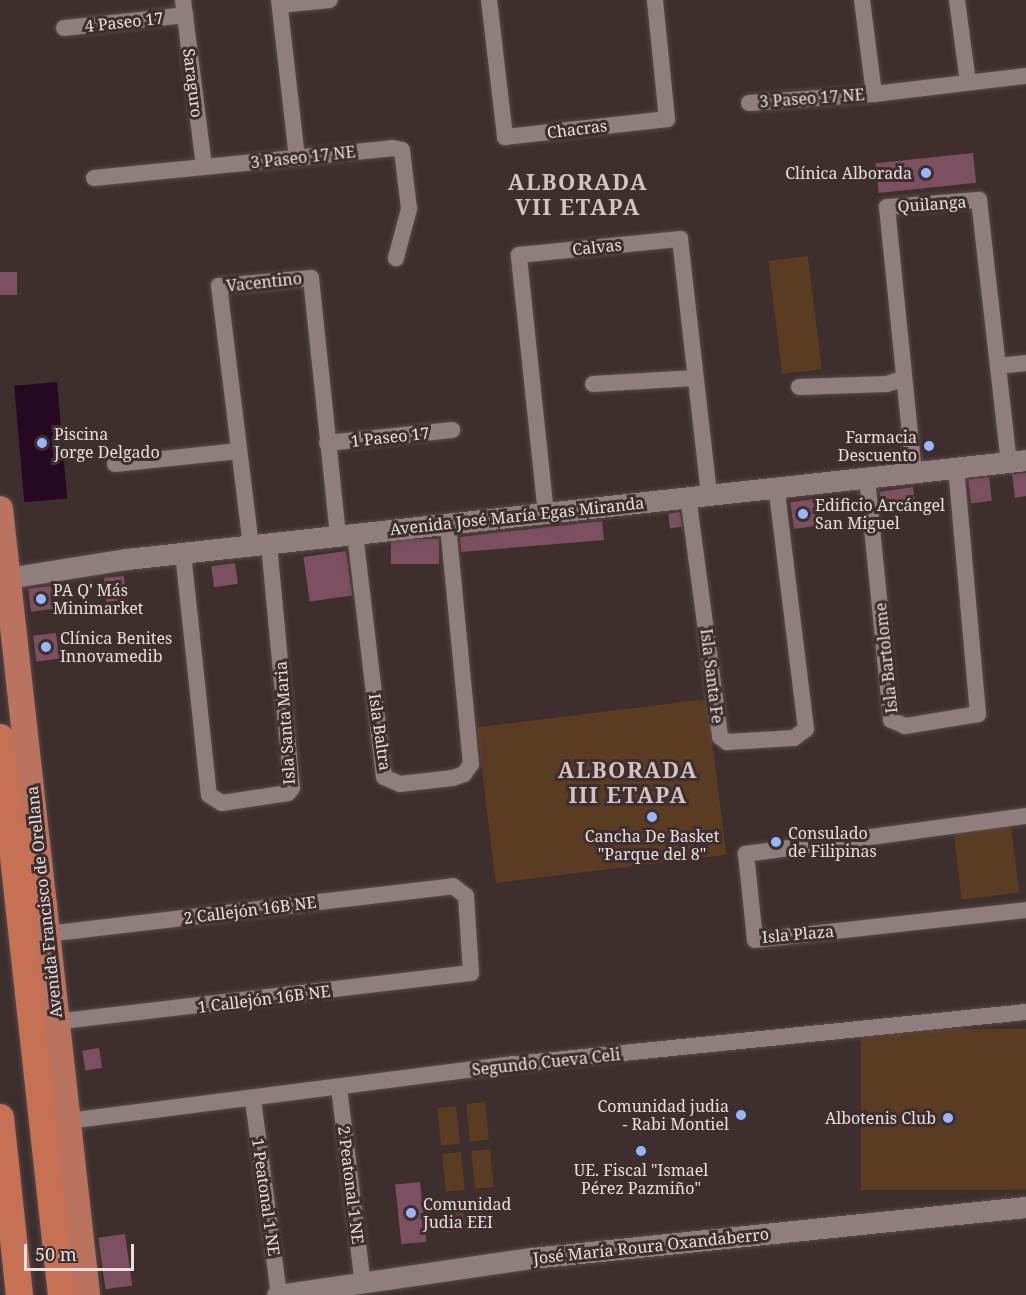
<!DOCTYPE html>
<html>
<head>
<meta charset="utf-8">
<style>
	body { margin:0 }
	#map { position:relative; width:1026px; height:1295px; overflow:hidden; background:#3e2e2e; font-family:"Noto Serif",serif }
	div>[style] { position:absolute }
	.green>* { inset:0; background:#593c22; transform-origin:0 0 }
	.water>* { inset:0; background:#260822; transform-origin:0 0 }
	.building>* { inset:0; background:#7d5061; transform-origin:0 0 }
	.roads { filter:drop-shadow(0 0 2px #574a4a) drop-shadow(0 0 2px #574a4a) }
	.minor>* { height:16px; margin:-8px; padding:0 8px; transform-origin:8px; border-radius:8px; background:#907d7d }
	.tertiary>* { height:21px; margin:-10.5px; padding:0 10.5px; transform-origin:10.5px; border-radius:10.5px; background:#907d7d }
	.primary>* { height:26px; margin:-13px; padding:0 13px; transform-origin:13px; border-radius:13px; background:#b9735e }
	.trunk>* { height:27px; margin:-13.5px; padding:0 13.5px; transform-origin:13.5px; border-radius:13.5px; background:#c67054 }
	.dots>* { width:16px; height:16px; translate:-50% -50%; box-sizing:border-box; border:3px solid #3e2e2e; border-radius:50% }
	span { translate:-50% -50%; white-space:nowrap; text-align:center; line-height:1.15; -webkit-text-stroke:6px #3e2e2e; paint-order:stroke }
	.street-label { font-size:16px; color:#e9dede }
	.poi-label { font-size:16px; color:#e9dede }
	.right { translate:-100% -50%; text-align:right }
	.left { translate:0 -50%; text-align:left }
	.district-label { font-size:22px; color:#d6c2c2; font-weight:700; letter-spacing:1.5px }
	.scale { position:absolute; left:24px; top:1244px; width:110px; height:27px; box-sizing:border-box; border:3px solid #e9dede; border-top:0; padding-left:8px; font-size:18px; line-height:21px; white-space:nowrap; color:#e9dede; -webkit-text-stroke:4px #3e2e2e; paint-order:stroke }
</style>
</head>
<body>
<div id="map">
	<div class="green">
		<i style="left:808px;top:256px;width:114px;height:40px;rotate:83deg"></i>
		<i style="left:707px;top:699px;width:157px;height:232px;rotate:83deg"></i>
		<i style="left:1011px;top:825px;width:68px;height:58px;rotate:83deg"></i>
		<i style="left:1026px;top:1029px;width:161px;height:165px;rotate:90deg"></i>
		<i style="left:485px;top:1102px;width:38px;height:19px;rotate:84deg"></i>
		<i style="left:456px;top:1106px;width:38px;height:19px;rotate:84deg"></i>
		<i style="left:490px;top:1149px;width:38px;height:19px;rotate:84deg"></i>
		<i style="left:461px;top:1152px;width:38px;height:19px;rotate:84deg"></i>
		<i style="left:493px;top:1200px;width:27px;height:53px;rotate:84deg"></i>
	</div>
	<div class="water">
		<i style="left:57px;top:382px;width:117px;height:43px;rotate:85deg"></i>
	</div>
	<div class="building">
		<i style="left:973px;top:153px;width:30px;height:98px;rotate:84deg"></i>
		<i style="left:0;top:272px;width:17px;height:23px"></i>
		<i style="clip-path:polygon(1026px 473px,1026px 496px,1015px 498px,1012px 474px)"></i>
		<i style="left:989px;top:477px;width:24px;height:21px;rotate:83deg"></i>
		<i style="left:913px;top:487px;width:22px;height:34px;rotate:82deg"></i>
		<i style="left:813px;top:499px;width:27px;height:23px;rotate:82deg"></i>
		<i style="left:680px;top:512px;width:15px;height:12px;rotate:82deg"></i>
		<i style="clip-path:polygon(602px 521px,604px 540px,461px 552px,460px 537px)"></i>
		<i style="left:439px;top:539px;width:25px;height:48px;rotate:90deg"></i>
		<i style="left:346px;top:551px;width:45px;height:43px;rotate:82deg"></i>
		<i style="left:235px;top:563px;width:21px;height:24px;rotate:82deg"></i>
		<i style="left:124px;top:576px;width:24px;height:20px;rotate:85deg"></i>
		<i style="left:51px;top:586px;width:23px;height:23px;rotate:83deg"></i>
		<i style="left:56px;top:633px;width:26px;height:23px;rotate:83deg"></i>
		<i style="left:99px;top:1048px;width:20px;height:17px;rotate:81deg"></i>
		<i style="left:420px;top:1182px;width:60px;height:25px;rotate:84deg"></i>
		<i style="left:125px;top:1234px;width:52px;height:27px;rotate:82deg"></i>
	</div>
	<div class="roads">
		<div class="minor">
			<i style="left:183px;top:0;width:167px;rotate:82.8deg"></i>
			<i style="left:279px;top:0;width:158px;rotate:83.5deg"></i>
			<i style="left:489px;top:0;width:138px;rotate:83.3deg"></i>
			<i style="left:505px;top:137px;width:163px;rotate:-6.3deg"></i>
			<i style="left:667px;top:119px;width:120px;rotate:-95.8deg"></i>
			<i style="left:862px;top:0;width:95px;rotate:82.7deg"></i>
			<i style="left:957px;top:0;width:83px;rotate:82.4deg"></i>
			<i style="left:280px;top:5px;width:50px;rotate:-5.7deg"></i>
			<i style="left:64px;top:28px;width:122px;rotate:-6.1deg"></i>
			<i style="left:749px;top:103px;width:125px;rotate:-4.1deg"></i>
			<i style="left:874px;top:94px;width:153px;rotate:-6.8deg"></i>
			<i style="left:94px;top:178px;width:300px;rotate:-5.7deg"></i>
			<i style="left:392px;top:148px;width:10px;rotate:11deg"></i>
			<i style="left:402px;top:150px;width:59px;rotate:83.2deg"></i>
			<i style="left:409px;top:209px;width:51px;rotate:104.9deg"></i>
			<i style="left:998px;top:366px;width:28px;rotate:-6deg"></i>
			<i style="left:593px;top:384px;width:102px;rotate:-3.4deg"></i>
			<i style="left:799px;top:387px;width:88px;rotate:-2deg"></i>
			<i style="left:887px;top:384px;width:18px;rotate:-19deg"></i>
			<i style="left:327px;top:443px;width:126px;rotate:-5.9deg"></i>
			<i style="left:115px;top:464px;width:124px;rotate:-6deg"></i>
			<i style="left:914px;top:473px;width:267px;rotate:-95.8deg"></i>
			<i style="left:887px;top:207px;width:92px;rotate:-4.4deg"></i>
			<i style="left:979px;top:200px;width:264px;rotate:83.5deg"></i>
			<i style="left:867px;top:478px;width:243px;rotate:84.3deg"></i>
			<i style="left:891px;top:720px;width:15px;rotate:23deg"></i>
			<i style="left:905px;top:726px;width:74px;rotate:-9.3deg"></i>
			<i style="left:978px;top:714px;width:247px;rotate:-95.1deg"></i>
			<i style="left:688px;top:496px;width:243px;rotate:82.4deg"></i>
			<i style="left:720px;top:737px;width:9px;rotate:36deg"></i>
			<i style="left:727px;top:742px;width:67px;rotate:-3.4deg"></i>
			<i style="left:794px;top:738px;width:15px;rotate:-37deg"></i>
			<i style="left:806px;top:729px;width:245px;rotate:-97deg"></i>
			<i style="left:546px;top:514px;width:260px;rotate:-96deg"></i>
			<i style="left:519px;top:255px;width:162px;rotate:-5.7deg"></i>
			<i style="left:680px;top:239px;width:257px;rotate:83.5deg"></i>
			<i style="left:355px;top:534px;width:245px;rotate:83.2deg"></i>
			<i style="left:384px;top:777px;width:17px;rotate:24deg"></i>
			<i style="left:400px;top:784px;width:53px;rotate:-6.5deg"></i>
			<i style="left:453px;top:778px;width:12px;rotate:-20deg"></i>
			<i style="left:464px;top:774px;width:12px;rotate:-55deg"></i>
			<i style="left:471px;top:764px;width:241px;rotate:-95.5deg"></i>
			<i style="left:251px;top:546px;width:262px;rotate:-97deg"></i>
			<i style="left:219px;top:286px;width:92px;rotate:-5deg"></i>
			<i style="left:311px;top:278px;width:259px;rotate:84deg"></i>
			<i style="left:183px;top:553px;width:243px;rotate:83.9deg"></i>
			<i style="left:209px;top:795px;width:15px;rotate:32deg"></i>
			<i style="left:222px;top:803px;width:67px;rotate:-8.6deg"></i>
			<i style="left:288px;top:793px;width:6px;rotate:-51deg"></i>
			<i style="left:292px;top:788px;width:246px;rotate:-95.4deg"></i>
			<i style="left:1026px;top:816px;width:283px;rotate:172.3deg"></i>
			<i style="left:746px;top:854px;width:86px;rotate:84deg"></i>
			<i style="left:755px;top:940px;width:273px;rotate:-6.3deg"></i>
			<i style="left:47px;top:934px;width:409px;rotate:-6.7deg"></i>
			<i style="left:453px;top:886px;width:16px;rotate:38deg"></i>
			<i style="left:466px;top:896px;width:77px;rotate:86.3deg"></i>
			<i style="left:471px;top:973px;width:417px;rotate:173.3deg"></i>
			<i style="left:339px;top:1087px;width:198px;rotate:83.1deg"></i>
			<i style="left:253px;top:1100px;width:197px;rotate:82.4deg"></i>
			<i style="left:68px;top:1121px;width:441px;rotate:-7.3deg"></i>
			<i style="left:505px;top:1065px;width:524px;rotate:-5.81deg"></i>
		</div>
		<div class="tertiary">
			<i style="left:8px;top:578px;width:121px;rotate:-9.1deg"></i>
			<i style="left:127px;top:559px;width:904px;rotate:-6.28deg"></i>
			<i style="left:277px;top:1295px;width:258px;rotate:-8.3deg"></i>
			<i style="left:532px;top:1258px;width:497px;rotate:-5.9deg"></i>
		</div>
		<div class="primary">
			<i style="left:0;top:509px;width:791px;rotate:83.68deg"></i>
		</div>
		<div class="trunk">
			<i style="left:0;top:737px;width:561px;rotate:83.76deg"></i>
			<i style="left:24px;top:836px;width:71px;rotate:74.4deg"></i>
			<i style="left:0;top:1117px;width:179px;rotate:83.9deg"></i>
		</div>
	</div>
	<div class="dots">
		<i style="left:926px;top:173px;background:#97b6fd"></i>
		<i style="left:42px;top:443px;background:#97b6fd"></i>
		<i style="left:929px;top:446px;background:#97b6fd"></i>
		<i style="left:803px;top:514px;background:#97b6fd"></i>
		<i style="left:41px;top:599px;background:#97b6fd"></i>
		<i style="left:46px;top:647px;background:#97b6fd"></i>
		<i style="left:652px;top:817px;background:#97b6fd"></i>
		<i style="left:776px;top:842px;background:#97b6fd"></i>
		<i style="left:741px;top:1115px;background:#97b6fd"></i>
		<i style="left:948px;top:1118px;background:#97b6fd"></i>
		<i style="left:641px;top:1151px;background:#97b6fd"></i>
		<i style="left:411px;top:1213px;background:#97b6fd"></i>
	</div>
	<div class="street-label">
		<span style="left:124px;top:22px;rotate:-6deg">4 Paseo 17</span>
		<span style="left:193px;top:83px;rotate:83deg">Saraguro</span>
		<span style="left:812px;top:98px;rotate:-4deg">3 Paseo 17 NE</span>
		<span style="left:577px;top:129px;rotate:-7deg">Chacras</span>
		<span style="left:303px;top:157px;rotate:-6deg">3 Paseo 17 NE</span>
		<span style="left:932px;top:204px;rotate:-4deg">Quilanga</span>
		<span style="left:597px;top:247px;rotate:-6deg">Calvas</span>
		<span style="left:264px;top:282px;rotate:-6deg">Vacentino</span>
		<span style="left:390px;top:437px;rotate:-6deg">1 Paseo 17</span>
		<span style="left:517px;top:516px;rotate:-6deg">Avenida José María Egas Miranda</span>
		<span style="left:886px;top:658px;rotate:-96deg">Isla Bartolome</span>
		<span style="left:712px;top:676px;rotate:83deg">Isla Santa Fe</span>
		<span style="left:285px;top:723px;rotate:-94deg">Isla Santa Maria</span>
		<span style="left:380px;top:732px;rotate:82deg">Isla Baltra</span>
		<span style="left:44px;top:902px;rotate:-96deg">Avenida Francisco de Orellana</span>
		<span style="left:250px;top:910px;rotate:-7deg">2 Callejón 16B NE</span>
		<span style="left:798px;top:934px;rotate:-5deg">Isla Plaza</span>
		<span style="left:264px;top:999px;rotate:-7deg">1 Callejón 16B NE</span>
		<span style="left:546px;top:1062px;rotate:-6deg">Segundo Cueva Celi</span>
		<span style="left:351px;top:1185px;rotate:83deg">2 Peatonal 1 NE</span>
		<span style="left:266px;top:1197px;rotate:82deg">1 Peatonal 1 NE</span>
		<span style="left:651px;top:1246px;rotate:-6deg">José María Roura Oxandaberro</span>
	</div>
	<div class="poi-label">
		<span class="right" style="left:912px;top:173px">Clínica Alborada</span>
		<span class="left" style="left:54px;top:443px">Piscina<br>Jorge Delgado</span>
		<span class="right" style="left:917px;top:446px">Farmacia<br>Descuento</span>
		<span class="left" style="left:815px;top:514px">Edificio Arcángel<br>San Miguel</span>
		<span class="left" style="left:53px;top:599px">PA Q' Más<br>Minimarket</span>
		<span class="left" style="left:60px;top:647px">Clínica Benites<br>Innovamedib</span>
		<span class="left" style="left:788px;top:842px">Consulado<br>de Filipinas</span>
		<span style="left:652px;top:845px">Cancha De Basket<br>"Parque del 8"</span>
		<span class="right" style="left:729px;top:1115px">Comunidad judia<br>- Rabi Montiel</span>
		<span class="right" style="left:936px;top:1118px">Albotenis Club</span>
		<span style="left:641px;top:1179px">UE. Fiscal "Ismael<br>Pérez Pazmiño"</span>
		<span class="left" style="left:423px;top:1213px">Comunidad<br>Judia EEI</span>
	</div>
	<div class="district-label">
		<span style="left:578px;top:194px">ALBORADA<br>VII ETAPA</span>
		<span style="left:628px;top:782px">ALBORADA<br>III ETAPA</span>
	</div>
	<div class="scale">50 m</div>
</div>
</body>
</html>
